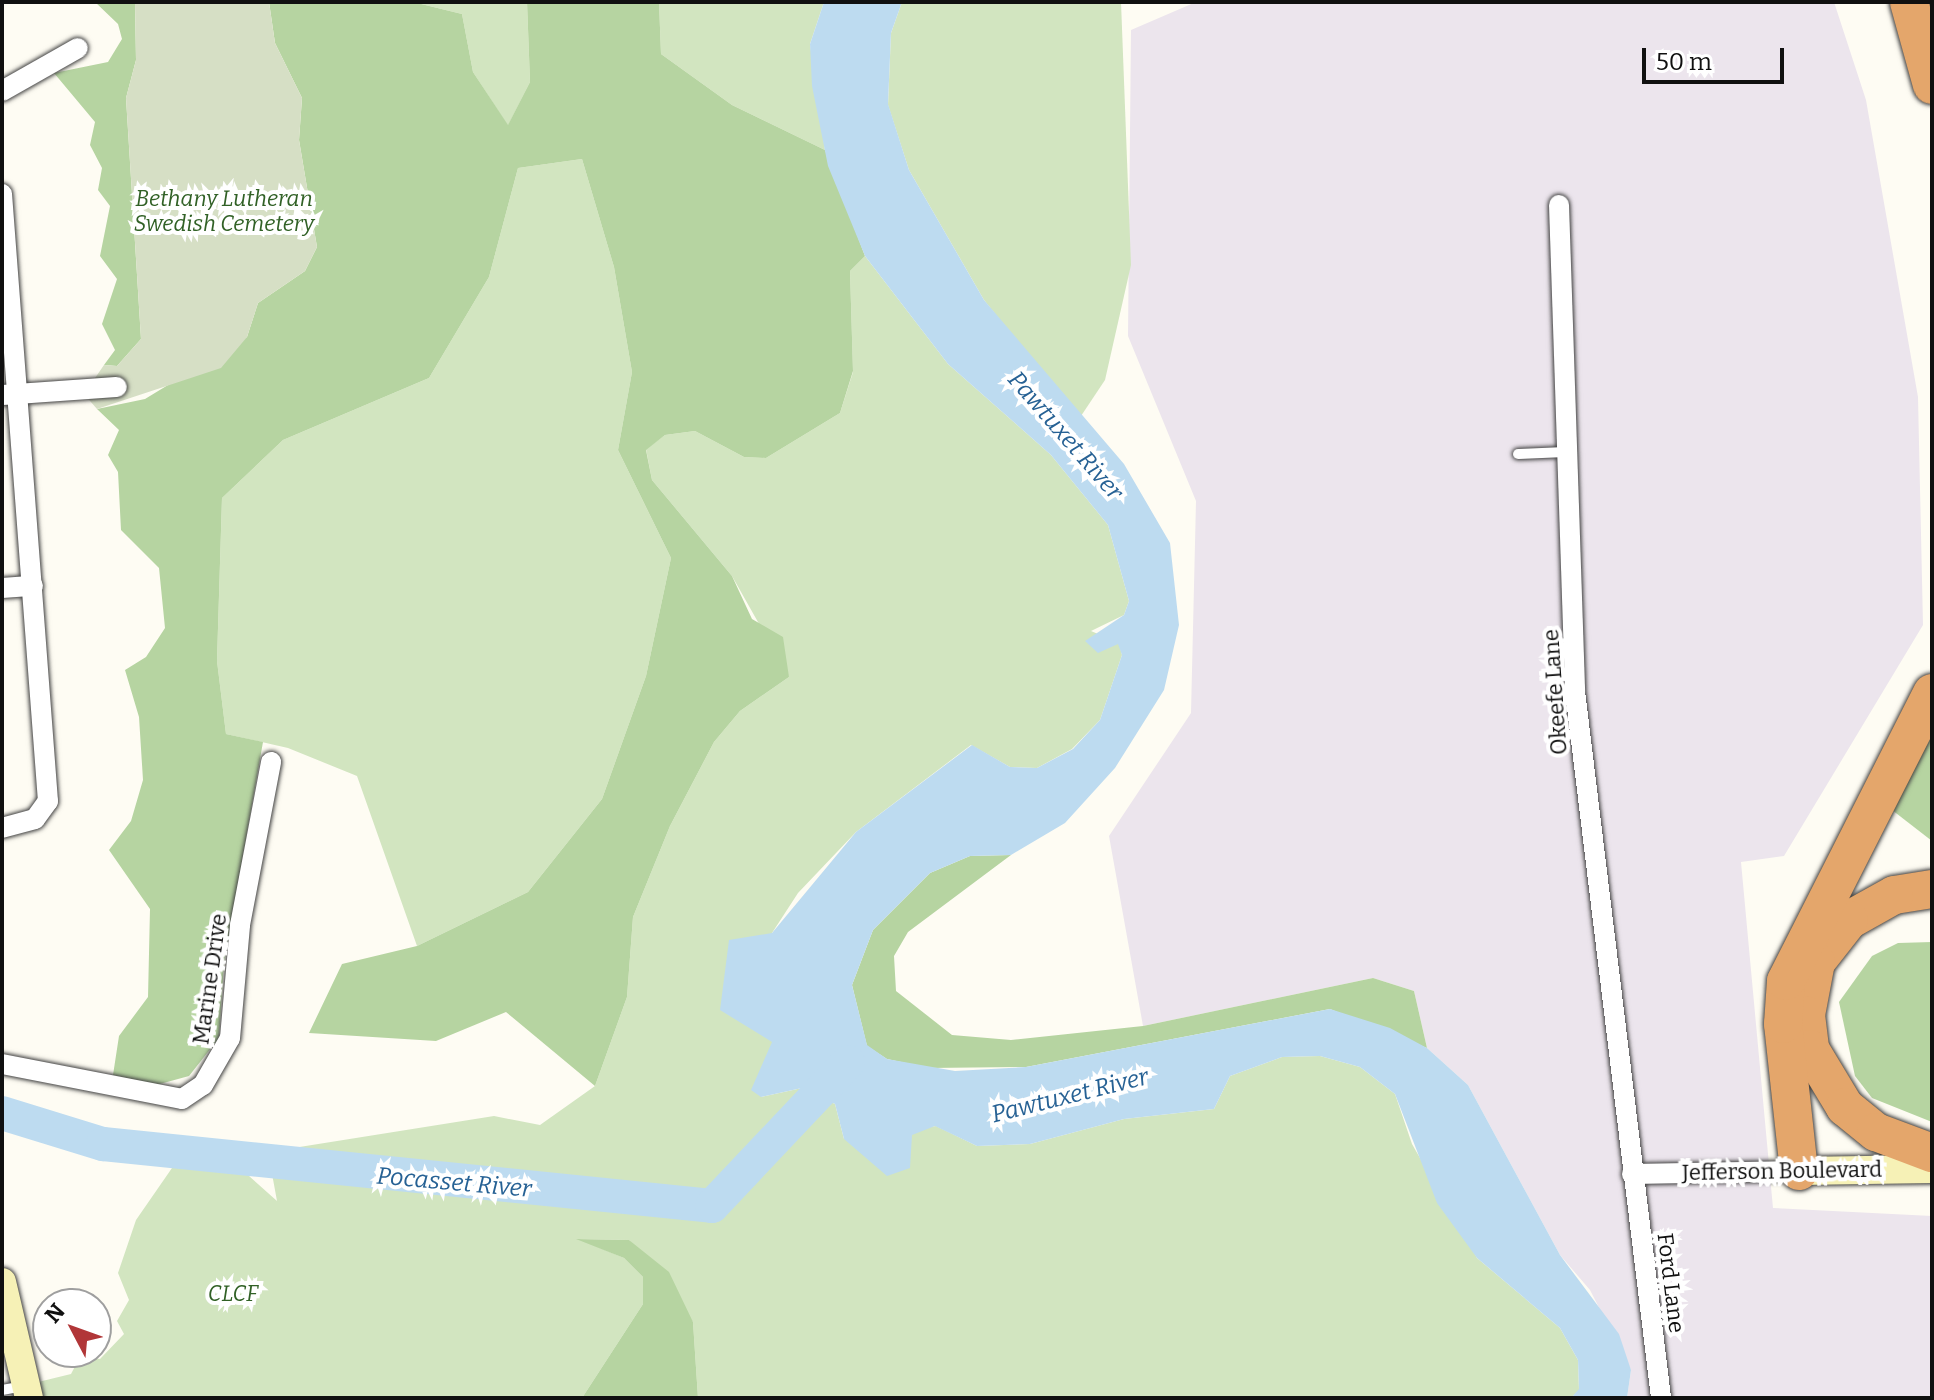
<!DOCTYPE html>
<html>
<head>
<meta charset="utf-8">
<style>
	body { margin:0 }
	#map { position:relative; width:1934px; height:1400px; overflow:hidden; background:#fefcf3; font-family:Bitter,serif }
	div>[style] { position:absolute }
	.industrial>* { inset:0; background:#ece5ed }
	.green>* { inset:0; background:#d2e5c0 }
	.forest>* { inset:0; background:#b6d4a1 }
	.cemetery>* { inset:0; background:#d6dfc5 }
	.water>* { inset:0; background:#bddbf0 }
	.river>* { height:34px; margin:-17px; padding:0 17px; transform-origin:17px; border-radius:17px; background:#bddbf0 }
	.roads { filter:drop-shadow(0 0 2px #434343) drop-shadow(0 0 2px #434343) }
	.lane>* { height:10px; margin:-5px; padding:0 5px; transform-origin:5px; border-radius:5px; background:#fff }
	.street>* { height:20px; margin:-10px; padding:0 10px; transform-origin:10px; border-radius:10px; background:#fff }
	.secondary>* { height:28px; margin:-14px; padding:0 14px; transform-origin:14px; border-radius:14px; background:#f6f1b6 }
	.highway>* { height:38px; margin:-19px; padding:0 19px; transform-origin:19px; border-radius:19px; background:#e4a66b }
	span { translate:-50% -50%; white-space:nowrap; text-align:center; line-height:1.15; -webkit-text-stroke:8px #fff; paint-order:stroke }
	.park-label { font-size:22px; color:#316126; font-style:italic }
	.street-label { font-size:22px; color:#101010 }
	.water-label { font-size:24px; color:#266194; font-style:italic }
	.frame { position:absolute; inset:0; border:4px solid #101010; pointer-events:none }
	.north { position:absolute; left:32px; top:1288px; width:80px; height:80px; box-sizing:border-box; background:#fff; border:2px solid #9f9f9f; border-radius:50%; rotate:311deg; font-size:22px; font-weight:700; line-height:32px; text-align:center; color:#101010 }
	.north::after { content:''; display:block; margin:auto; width:28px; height:36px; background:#b13638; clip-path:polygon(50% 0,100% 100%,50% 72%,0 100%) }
	.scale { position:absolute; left:1642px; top:48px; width:142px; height:36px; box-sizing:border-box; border:4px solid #101010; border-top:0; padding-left:10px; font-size:24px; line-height:28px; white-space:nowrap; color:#101010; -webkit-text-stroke:6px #fff; paint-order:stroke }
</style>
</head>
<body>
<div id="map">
	<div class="industrial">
		<i style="clip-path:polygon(1196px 2px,1834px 2px,1866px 100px,1918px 397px,1923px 625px,1784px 856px,1741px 862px,1773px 1208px,1932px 1216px,1932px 1398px,1627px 1398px,1631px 1370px,1590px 1290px,1560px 1255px,1468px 1085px,1427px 1048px,1414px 991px,1373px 978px,1143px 1026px,1109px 836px,1191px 713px,1196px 501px,1128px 336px,1131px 30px)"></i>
	</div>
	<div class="green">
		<i style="clip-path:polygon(413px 2px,527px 2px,530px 82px,508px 126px,473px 72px,462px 14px)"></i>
		<i style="clip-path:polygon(659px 2px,824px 2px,810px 44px,825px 150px,732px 105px,661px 54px)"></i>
		<i style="clip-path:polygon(902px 2px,1121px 2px,1131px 265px,1105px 380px,1079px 419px,984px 300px,909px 170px,888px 105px,891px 33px)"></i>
		<i style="clip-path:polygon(582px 159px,614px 267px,632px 372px,618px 450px,671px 558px,646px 676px,602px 799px,528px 892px,417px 946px,357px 776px,288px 748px,226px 734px,217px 661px,222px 498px,283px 440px,429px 378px,489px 277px,518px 168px)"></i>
		<i style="clip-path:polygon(865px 256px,948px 364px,1051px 455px,1108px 525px,1129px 601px,1124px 615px,1091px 631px,1119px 643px,1122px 655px,1100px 720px,1072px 749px,1037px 768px,1010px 767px,971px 745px,856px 832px,798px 893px,772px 933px,773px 1042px,761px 1097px,802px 1088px,835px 1104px,844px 1139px,936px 1126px,977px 1146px,1030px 1144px,1124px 1119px,1214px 1109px,1230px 1076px,1282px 1057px,1320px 1056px,1360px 1067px,1395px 1094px,1412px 1144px,1477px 1258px,1560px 1328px,1578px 1360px,1579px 1390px,1571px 1398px,698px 1398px,693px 1322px,629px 1240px,579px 1239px,624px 1258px,643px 1277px,643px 1304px,582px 1398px,30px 1398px,30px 1384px,71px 1374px,81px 1355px,100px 1359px,124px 1334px,117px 1321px,129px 1300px,118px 1273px,136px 1220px,172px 1168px,202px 1155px,239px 1167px,277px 1201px,268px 1152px,494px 1116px,540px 1125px,595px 1086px,627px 997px,633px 917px,670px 826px,714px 742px,740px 711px,789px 677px,732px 576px,652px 480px,646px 449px,665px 435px,695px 431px,744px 457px,766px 458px,840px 413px,853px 372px,850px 271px)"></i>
	</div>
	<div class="forest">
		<i style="clip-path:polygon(95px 2px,135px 2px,136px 60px,126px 98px,141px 339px,117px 366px,104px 365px,115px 350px,102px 324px,117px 279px,100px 256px,110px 206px,98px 190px,102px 168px,90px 145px,95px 122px,54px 73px,108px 62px,122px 39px,118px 24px)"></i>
		<i style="clip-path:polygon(269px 2px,413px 2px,462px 14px,473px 72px,508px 125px,530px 82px,527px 2px,659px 2px,661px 54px,732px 105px,825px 150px,865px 256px,850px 271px,853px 371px,840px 413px,766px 458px,744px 457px,695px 431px,665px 435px,646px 450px,652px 480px,732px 576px,752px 619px,783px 637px,789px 677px,740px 711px,714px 742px,670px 826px,633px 917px,627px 997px,595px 1086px,506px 1012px,436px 1041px,309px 1033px,342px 964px,417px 946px,528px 892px,602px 799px,646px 676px,671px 558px,618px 450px,632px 372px,614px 267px,582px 159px,518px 168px,489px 277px,429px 378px,283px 440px,222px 498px,217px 661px,226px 734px,263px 742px,224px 963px,219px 1038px,189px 1076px,156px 1085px,113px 1075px,119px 1036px,148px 997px,150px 909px,109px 850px,131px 821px,143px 780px,139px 717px,125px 670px,146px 657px,165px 628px,159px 568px,121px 530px,118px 472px,108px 455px,119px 430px,97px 409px,145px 399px,247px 337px,258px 303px,305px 271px,317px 247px,299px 140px,302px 98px,275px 43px)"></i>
		<i style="clip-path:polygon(1932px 704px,1932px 841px,1883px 803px)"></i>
		<i style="clip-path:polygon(1011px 855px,908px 932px,894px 956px,896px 991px,952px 1035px,1011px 1040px,1143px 1026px,1373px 978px,1414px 991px,1427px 1048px,1330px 1009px,1026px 1067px,929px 1068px,887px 1059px,867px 1046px,852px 985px,873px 930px,930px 873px,970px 856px)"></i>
		<i style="clip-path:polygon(1932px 942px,1932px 1122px,1872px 1098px,1855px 1076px,1839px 1002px,1872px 956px,1898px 943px)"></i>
		<i style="clip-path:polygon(576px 1239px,629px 1240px,669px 1272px,693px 1322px,698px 1398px,582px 1398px,643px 1304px,643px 1277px,624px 1258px)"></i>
	</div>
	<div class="cemetery">
		<i style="clip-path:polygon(135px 2px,269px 2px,275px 43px,302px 98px,299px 140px,317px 247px,305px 271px,258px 303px,247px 337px,221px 368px,97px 409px,84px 394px,104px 365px,117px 366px,141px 339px,126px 98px,136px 60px)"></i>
	</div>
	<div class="water">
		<i style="clip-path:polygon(824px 2px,902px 2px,891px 33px,888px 104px,909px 170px,984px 300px,1124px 464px,1170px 543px,1179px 625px,1164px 690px,1115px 768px,1065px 823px,1011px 855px,970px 856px,930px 873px,873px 930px,852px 985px,867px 1045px,887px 1059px,955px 1071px,1026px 1067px,1330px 1009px,1390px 1028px,1427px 1048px,1468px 1085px,1560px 1255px,1619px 1334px,1631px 1370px,1627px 1398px,1571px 1398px,1579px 1389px,1578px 1360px,1560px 1328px,1477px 1258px,1437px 1203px,1395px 1094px,1360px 1067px,1320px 1056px,1282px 1057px,1230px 1076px,1214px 1109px,1124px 1119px,1030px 1144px,977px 1146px,935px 1126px,912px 1135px,910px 1168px,887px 1176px,844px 1139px,835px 1104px,802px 1088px,761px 1097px,751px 1090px,772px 1042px,720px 1010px,729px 940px,772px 933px,856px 832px,972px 745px,1010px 767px,1037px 768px,1073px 749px,1100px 720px,1122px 655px,1118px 644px,1098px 653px,1085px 641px,1124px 615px,1129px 601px,1108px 525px,1051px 455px,948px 364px,865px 256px,828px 166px,812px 86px,810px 44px)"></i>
	</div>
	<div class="river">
		<i style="left:2px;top:1113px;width:106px;rotate:17.1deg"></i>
		<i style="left:103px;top:1144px;width:612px;rotate:5.81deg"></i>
		<i style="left:712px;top:1206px;width:198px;rotate:-46.6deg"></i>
	</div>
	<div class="roads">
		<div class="lane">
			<i style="left:1518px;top:454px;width:48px;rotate:-2.4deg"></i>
			<i style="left:2px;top:1390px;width:22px;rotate:-10deg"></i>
		</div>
		<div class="street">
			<i style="left:2px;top:91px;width:87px;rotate:-29.5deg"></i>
			<i style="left:2px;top:194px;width:609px;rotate:85.67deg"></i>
			<i style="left:48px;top:801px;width:22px;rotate:126deg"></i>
			<i style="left:35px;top:819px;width:34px;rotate:165deg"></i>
			<i style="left:1559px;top:205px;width:486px;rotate:88.1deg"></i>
			<i style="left:1575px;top:691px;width:712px;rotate:83.06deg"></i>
			<i style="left:2px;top:395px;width:115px;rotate:-4deg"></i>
			<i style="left:2px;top:588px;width:31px;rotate:-4deg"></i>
			<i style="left:2px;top:1064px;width:183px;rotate:11deg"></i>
			<i style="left:182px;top:1099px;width:25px;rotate:-34deg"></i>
			<i style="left:203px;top:1085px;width:54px;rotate:-60.1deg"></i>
			<i style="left:230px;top:1038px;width:113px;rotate:-84.9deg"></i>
			<i style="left:240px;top:925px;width:166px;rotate:-79.2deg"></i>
			<i style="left:1632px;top:1174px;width:167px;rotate:-1deg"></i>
		</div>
		<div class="secondary">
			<i style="left:1799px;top:1171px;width:133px;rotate:-0.9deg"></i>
			<i style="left:2px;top:1282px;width:119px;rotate:76.9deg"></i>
		</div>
		<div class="highway">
			<i style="left:1909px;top:2px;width:86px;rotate:74.5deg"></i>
			<i style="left:1932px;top:889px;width:38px;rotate:171deg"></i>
			<i style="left:1894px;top:895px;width:51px;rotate:150.9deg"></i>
			<i style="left:1849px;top:920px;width:53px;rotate:128.2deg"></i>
			<i style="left:1816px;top:962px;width:54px;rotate:100.7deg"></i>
			<i style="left:1806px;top:1015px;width:34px;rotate:83deg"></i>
			<i style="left:1810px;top:1049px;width:68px;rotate:58.9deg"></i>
			<i style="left:1845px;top:1107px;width:40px;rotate:39deg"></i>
			<i style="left:1876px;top:1132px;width:60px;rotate:20.6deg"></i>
			<i style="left:1799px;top:1171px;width:148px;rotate:-96.2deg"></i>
			<i style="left:1783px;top:1024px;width:43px;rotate:-86deg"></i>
			<i style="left:1786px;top:981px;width:323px;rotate:-63.1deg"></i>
		</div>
	</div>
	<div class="park-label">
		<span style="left:224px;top:211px">Bethany Lutheran<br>Swedish Cemetery</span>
		<span style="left:233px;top:1294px">CLCF</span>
	</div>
	<div class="street-label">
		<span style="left:1555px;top:692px;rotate:-94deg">Okeefe Lane</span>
		<span style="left:210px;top:979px;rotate:-82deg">Marine Drive</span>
		<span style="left:1782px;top:1171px;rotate:-1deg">Jefferson Boulevard</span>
		<span style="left:1671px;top:1283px;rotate:83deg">Ford Lane</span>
	</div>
	<div class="water-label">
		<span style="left:1065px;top:436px;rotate:49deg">Pawtuxet River</span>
		<span style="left:1070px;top:1096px;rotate:-14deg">Pawtuxet River</span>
		<span style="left:454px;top:1183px;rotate:5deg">Pocasset River</span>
	</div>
	<div class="frame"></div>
	<div class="north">N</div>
	<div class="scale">50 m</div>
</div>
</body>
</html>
